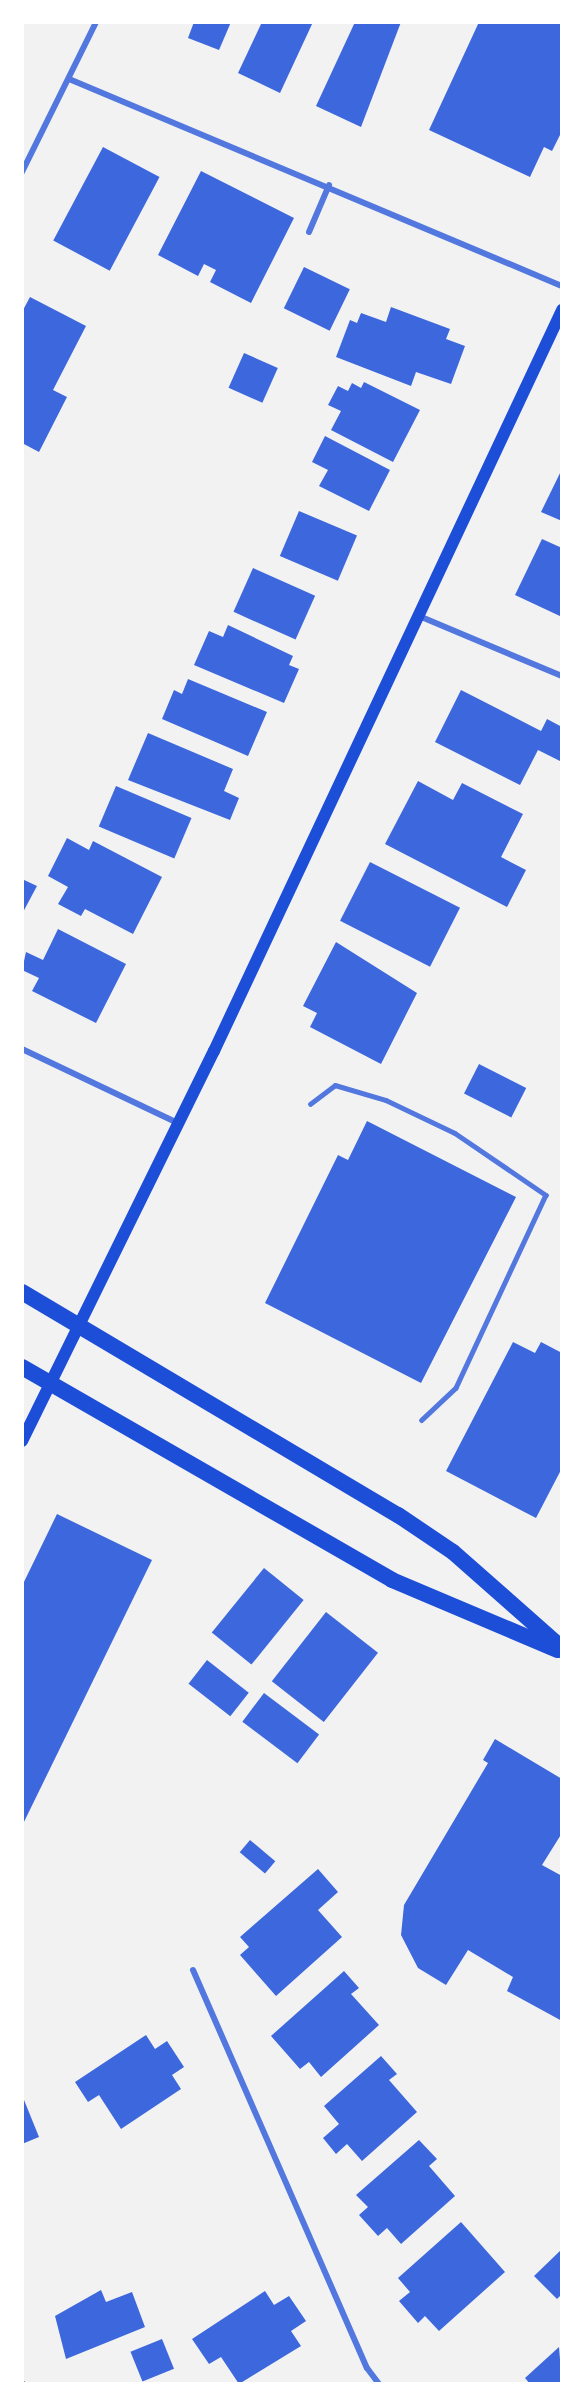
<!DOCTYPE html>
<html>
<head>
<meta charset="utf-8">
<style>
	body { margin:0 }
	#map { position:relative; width:584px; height:2406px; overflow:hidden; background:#f2f2f2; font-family:Inter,sans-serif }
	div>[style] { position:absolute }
	.building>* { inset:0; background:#3d67dc; transform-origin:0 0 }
	.service>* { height:4.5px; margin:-2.25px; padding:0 2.25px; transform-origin:2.25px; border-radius:2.25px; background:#5277de }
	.minor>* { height:6px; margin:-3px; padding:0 3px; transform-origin:3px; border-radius:3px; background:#5277de }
	.secondary>* { height:12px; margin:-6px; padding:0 6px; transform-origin:6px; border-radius:6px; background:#1d4ed8 }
	.trunk>* { height:16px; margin:-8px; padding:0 8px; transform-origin:8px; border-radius:8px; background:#1d4ed8 }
	span { translate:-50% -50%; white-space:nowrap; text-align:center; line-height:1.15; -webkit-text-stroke:6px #fff; paint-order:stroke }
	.frame { position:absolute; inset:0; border:24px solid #fff; pointer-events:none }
</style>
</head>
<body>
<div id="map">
	<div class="building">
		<i style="clip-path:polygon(194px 22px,231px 22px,219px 50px,188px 38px)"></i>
		<i style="clip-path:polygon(262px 22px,313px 22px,280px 93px,238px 73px)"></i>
		<i style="clip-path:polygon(355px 22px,401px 22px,361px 127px,316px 106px)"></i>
		<i style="clip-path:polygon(479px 22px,562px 22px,562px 131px,552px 151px,544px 147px,530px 177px,429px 130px)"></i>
		<i style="left:103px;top:147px;width:64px;height:106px;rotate:28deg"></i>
		<i style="clip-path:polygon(201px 171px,294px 218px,251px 303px,210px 282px,216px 270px,204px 264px,198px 276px,158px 255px)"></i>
		<i style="left:304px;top:267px;width:51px;height:46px;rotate:26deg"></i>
		<i style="clip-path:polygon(30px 297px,86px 326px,53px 390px,67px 397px,39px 452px,22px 443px,22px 312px)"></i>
		<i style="clip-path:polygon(391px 307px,450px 329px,446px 339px,465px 346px,451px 384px,416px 372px,411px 386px,336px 357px,350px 320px,357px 323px,361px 313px,386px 322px)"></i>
		<i style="left:244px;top:353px;width:37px;height:38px;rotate:24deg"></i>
		<i style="clip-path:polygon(364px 382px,420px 410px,393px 462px,331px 430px,341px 411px,328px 405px,338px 386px,348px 391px,352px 383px,361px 388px)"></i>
		<i style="clip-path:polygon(325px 436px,390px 470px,369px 511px,319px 486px,328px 470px,312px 462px)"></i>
		<i style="clip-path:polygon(562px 469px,562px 521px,541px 512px)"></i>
		<i style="left:299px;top:511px;width:63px;height:49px;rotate:23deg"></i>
		<i style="clip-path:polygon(542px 539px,562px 548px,562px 617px,515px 595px)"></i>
		<i style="left:253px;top:568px;width:68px;height:48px;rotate:24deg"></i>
		<i style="clip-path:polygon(228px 625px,293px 656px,289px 665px,299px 669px,284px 703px,194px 665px,209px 631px,223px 637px)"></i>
		<i style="clip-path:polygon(188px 679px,267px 712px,248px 756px,162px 719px,174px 690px,182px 694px)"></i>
		<i style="clip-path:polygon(461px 690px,541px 731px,547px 719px,562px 727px,562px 762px,538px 750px,520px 785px,435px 742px)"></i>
		<i style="clip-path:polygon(148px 733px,233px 769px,224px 791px,239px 798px,230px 820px,128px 780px)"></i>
		<i style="clip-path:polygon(418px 781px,453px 800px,462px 783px,523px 814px,501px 857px,526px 870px,507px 907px,385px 844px)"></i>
		<i style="left:116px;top:786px;width:82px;height:44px;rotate:23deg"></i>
		<i style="clip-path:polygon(67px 838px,89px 850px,93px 841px,162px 877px,133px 934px,85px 909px,81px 916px,58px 904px,68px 887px,48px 876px)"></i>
		<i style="left:370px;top:862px;width:101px;height:66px;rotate:27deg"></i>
		<i style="clip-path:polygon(22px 879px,37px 886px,22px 914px)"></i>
		<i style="clip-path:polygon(58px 929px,126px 964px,96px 1023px,32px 991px,39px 978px,22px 970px,26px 952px,43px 960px)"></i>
		<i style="clip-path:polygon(336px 942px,417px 993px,381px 1064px,310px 1027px,317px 1013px,303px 1006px)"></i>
		<i style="left:479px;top:1064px;width:53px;height:33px;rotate:27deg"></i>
		<i style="clip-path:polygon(367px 1121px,516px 1197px,421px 1383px,265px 1303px,338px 1155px,348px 1160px)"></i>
		<i style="clip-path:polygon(513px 1342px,535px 1353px,541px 1342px,562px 1353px,562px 1468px,536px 1518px,446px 1471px)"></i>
		<i style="clip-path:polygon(57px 1514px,152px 1560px,22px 1826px,22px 1586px)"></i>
		<i style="left:264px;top:1568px;width:51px;height:83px;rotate:39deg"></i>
		<i style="left:326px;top:1612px;width:66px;height:88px;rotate:38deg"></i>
		<i style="left:207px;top:1660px;width:53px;height:30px;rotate:38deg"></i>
		<i style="left:264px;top:1693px;width:69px;height:36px;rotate:37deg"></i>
		<i style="clip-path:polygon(495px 1739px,562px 1779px,562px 1833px,542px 1865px,562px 1876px,562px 2021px,507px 1991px,513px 1977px,468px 1950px,446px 1985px,418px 1968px,401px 1935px,404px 1905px,488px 1763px,483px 1760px)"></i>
		<i style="left:250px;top:1840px;width:33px;height:16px;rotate:40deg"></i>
		<i style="clip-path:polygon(318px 1869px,338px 1892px,318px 1910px,342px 1937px,276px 1996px,240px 1955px,249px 1947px,240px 1937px)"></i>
		<i style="clip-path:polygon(344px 1971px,359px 1988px,351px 1994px,379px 2025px,321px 2077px,309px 2062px,300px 2069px,271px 2036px)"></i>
		<i style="clip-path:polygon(146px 2035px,155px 2049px,167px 2041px,184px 2067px,172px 2075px,181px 2089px,121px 2129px,99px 2095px,88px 2102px,75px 2082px)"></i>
		<i style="clip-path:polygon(381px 2056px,397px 2074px,389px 2080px,417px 2112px,362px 2161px,347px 2144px,336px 2154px,323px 2138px,339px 2124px,324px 2106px)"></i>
		<i style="clip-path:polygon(22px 2095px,39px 2137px,22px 2144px)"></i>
		<i style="clip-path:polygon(419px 2140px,437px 2159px,429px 2166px,455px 2196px,401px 2244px,387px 2228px,378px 2236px,359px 2215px,368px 2207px,356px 2195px)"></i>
		<i style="clip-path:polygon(461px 2222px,505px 2272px,439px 2331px,425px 2316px,418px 2323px,399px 2301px,410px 2292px,398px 2278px)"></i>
		<i style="clip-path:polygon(562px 2249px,562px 2294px,557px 2299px,534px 2276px)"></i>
		<i style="clip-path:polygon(101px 2290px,106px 2302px,132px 2292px,145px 2327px,66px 2359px,55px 2316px)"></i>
		<i style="clip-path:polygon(265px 2291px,274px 2305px,289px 2296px,306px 2321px,291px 2331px,301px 2346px,239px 2384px,221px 2357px,209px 2364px,192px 2339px)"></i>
		<i style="left:162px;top:2339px;width:32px;height:34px;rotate:68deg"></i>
		<i style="clip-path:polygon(559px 2347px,562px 2384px,530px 2384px,525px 2378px)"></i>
	</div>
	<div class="service">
		<i style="left:310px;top:1104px;width:31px;rotate:-37deg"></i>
		<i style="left:335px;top:1085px;width:53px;rotate:16.4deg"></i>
		<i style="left:386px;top:1100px;width:76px;rotate:25.6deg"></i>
		<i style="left:455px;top:1133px;width:110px;rotate:34.3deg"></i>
		<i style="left:546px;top:1195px;width:213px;rotate:115deg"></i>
		<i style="left:456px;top:1388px;width:47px;rotate:136.7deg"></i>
	</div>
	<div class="minor">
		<i style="left:69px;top:79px;width:535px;rotate:22.78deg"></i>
		<i style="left:22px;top:172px;width:167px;rotate:-63.7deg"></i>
		<i style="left:309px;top:232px;width:51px;rotate:-66.9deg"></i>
		<i style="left:419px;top:616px;width:155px;rotate:22.8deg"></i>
		<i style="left:22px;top:1049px;width:173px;rotate:25.4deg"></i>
		<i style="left:193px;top:1970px;width:434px;rotate:66.4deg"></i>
		<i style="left:367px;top:2368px;width:20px;rotate:53deg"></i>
		<i style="left:22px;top:2383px;width:1px;rotate:45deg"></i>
	</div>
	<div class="secondary">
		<i style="left:22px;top:1441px;width:435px;rotate:-63.8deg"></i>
		<i style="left:214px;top:1051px;width:819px;rotate:-64.84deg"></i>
	</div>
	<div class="trunk">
		<i style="left:22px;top:1292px;width:437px;rotate:30.7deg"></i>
		<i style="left:398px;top:1515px;width:66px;rotate:33.9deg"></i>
		<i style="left:453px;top:1552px;width:145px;rotate:41.4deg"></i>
		<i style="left:22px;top:1367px;width:427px;rotate:29.9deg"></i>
		<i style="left:392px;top:1580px;width:180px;rotate:22.9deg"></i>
	</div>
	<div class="frame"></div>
</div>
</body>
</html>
